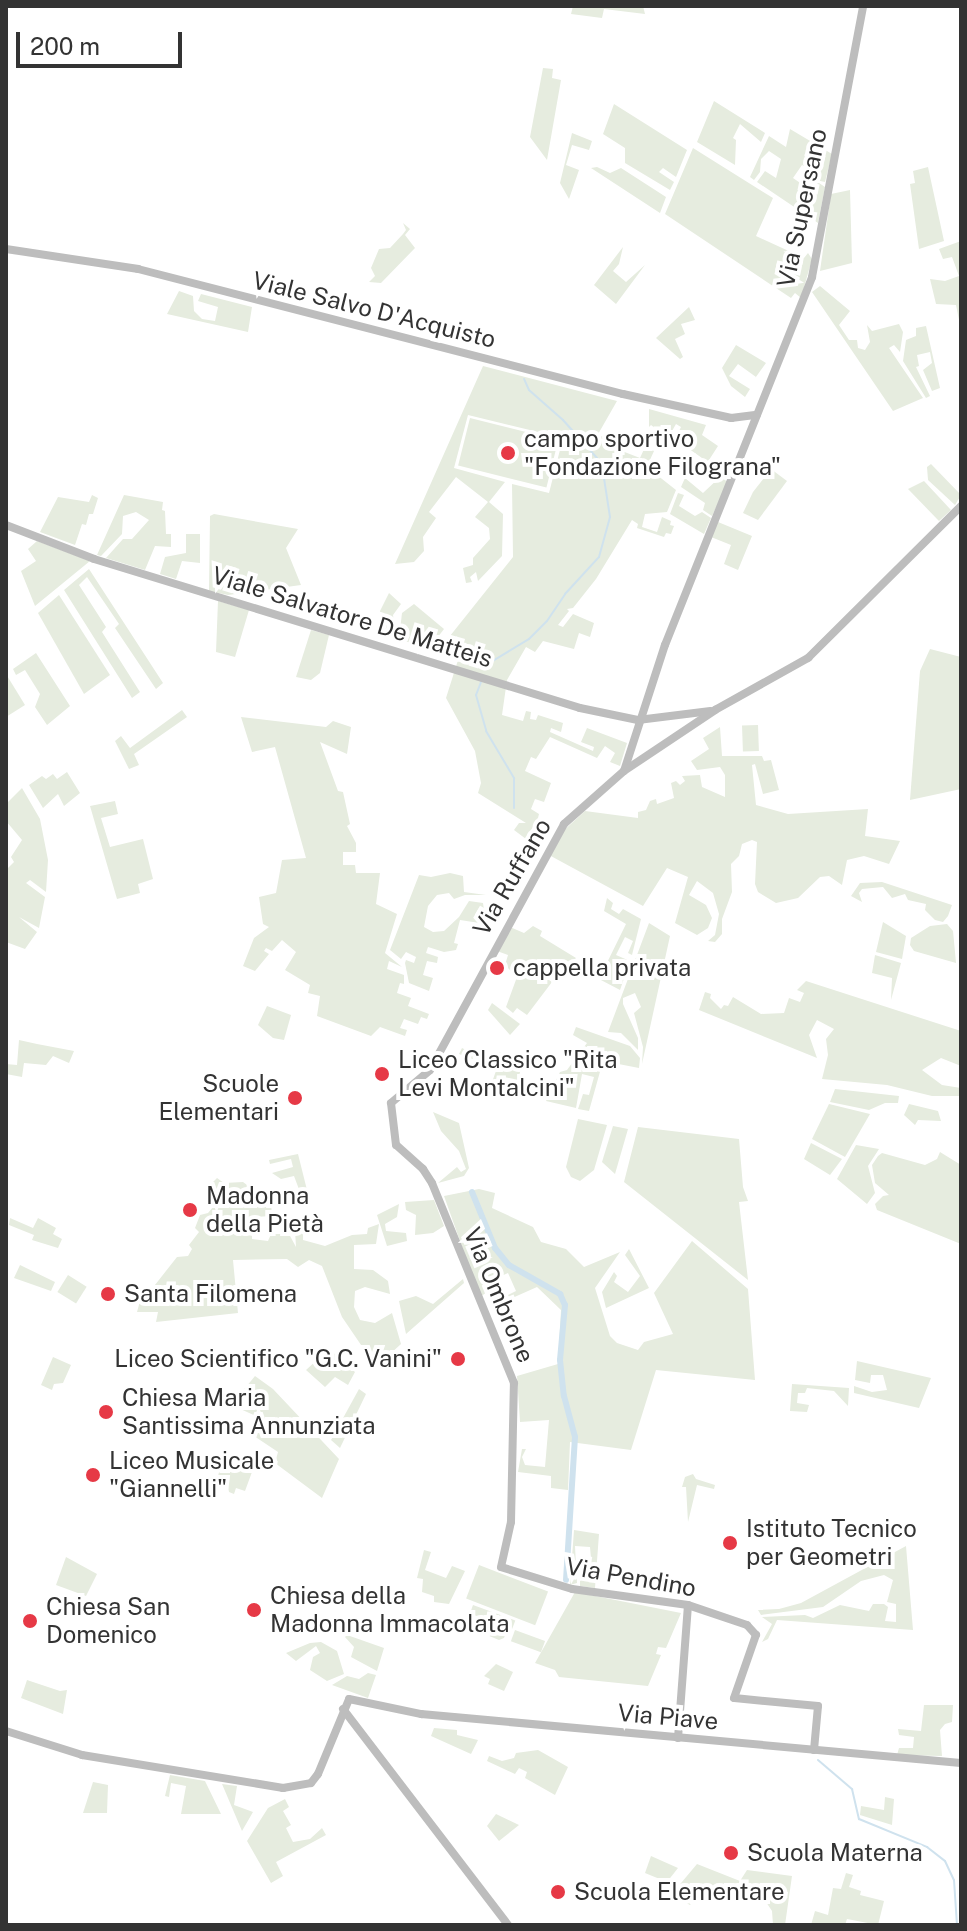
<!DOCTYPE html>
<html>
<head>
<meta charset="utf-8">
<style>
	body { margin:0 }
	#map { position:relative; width:967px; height:1931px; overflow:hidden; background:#fff; font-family:"Public Sans",sans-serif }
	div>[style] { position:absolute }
	.green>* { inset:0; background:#e6ecdf; transform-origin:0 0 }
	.stream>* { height:2px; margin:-1px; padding:0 1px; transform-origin:1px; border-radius:1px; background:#cfe2ee }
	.canal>* { height:6px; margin:-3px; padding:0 3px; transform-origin:3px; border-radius:3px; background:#cfe2ee }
	.secondary>* { height:8px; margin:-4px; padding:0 4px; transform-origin:4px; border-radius:4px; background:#bdbdbd }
	.dots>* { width:22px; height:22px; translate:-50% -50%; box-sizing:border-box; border:4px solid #fff; border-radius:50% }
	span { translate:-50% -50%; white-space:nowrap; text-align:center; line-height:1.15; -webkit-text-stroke:8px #fff; paint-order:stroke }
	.street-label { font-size:24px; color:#333 }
	.poi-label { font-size:24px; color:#333 }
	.left { translate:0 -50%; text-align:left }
	.right { translate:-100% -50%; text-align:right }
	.frame { position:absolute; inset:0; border:8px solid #333; pointer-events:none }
	.scale { position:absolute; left:16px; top:32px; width:166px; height:36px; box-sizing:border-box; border:4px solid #333; border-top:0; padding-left:10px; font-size:24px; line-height:28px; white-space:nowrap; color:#333; -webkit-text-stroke:6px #fff; paint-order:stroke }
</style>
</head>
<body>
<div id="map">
	<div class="green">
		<i style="clip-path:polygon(573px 6px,643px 6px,645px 14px,604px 9px,602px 18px,571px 14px)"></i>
		<i style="clip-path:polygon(543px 68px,553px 69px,552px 78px,561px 80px,547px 160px,530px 137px)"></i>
		<i style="clip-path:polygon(714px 101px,765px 133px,761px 142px,740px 124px,733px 138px,736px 140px,735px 165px,697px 142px)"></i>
		<i style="clip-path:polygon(614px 104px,687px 150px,676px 177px,663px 168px,659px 172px,674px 182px,670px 190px,625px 163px,625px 148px,603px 134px)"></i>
		<i style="clip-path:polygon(790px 129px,832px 154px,825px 182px,811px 179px,815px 173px,802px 165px,793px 178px,806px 187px,819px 183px,825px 187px,818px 223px,757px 182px,765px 171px,776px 178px,781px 159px,769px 151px,761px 159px,760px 172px,754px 180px,750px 177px,769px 136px,786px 147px)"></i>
		<i style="clip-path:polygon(572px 133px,592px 141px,589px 150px,572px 145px,566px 165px,579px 170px,569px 199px,560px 183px)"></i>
		<i style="clip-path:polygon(693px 148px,773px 198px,756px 236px,804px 258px,808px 253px,812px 259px,801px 298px,795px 293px,791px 298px,665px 214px)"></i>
		<i style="clip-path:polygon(597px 167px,610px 173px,621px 168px,666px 197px,660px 213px,591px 168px)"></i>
		<i style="clip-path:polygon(928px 167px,944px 241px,919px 249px,910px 184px,915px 183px,913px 171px)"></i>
		<i style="clip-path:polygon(850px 190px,852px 263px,820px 271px,831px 194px)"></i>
		<i style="clip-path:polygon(403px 223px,410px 229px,405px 235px,415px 248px,381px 283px,369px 282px,375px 276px,371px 268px,379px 249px,390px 248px,403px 234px,406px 230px)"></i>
		<i style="clip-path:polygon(961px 241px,961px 325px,960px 325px,956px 305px,936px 304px,930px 279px,945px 281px,959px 276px,952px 257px,943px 259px,939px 249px)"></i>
		<i style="clip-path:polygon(623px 247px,619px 264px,613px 271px,626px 282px,645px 265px,616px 304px,594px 285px)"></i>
		<i style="clip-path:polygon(820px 286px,850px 311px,839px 325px,849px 340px,857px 340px,858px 348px,865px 350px,870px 342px,867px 325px,872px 331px,899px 324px,903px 332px,900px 352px,894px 345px,889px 348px,923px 398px,893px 411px,812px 292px)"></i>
		<i style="clip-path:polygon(179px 291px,193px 296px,194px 311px,202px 319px,215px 321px,218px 307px,198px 301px,201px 294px,252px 307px,248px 332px,167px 314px)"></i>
		<i style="clip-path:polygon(689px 307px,695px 320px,681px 324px,685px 334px,675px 339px,683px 357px,680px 359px,656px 338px)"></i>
		<i style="clip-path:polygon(926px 326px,940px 388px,932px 391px,923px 370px,932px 363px,930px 352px,917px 355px,919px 366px,916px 367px,930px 396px,926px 398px,903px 361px,906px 340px,916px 336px,916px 328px)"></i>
		<i style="clip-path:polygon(736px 345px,766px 363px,753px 381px,756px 377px,738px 364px,729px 376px,750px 389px,745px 397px,731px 386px,722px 368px)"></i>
		<i style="clip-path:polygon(483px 366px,617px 401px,597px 436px,615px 438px,622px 451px,640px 458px,645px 447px,654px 451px,649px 462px,660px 467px,657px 475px,676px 490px,667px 512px,645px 514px,642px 527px,657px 532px,662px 517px,671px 521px,670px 525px,674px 526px,671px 534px,666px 533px,664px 537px,637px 528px,638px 524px,632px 520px,596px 579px,573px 608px,567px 609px,569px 611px,558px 625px,563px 627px,573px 614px,594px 623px,590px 637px,579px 633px,574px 649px,543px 641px,535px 652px,526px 647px,507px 680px,502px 715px,523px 721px,526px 711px,531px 712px,530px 719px,536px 720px,538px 715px,563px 723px,561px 732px,551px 728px,550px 732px,593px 751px,594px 747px,581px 742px,587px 728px,627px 743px,620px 766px,610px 762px,615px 753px,605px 746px,597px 758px,550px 737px,536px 759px,531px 757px,525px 771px,551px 783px,544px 802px,535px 799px,531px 809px,539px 814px,538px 818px,526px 839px,514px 830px,519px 823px,526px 823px,478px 793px,481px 783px,475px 751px,446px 698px,459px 657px,438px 651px,513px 557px,512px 484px,549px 493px,563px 438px,468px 415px,454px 468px,505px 482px,489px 502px,503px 514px,502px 556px,478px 581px,476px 572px,470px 577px,472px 582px,466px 583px,463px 568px,473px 565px,473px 558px,490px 539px,489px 528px,475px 517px,488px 502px,456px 477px,429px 512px,436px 518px,423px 537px,424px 551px,414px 562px,395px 564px)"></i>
		<i style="clip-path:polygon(649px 409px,706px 425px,702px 435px,718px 446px,709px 460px,718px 467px,721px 463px,730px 467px,729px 477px,675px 439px,681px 427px,676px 424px,668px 438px,651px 425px,649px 427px)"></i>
		<i style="left:470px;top:418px;width:91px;height:49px;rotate:14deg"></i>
		<i style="clip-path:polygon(931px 464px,961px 495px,955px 505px,928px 480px,927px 467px)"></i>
		<i style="clip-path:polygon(771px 469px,787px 481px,758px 520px,743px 513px,753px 492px)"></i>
		<i style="clip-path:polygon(720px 477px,728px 482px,712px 516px,703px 510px,705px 503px,681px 487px,685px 478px,703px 493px)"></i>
		<i style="clip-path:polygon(924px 481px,951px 510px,939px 521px,908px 489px)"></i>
		<i style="clip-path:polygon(678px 493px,684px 495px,679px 506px,695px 516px,702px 512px,711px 518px,704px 534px,670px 514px)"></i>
		<i style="clip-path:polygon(92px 495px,98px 498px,93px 514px,89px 514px,86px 525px,82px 524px,75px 545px,40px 532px,58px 497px,89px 502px)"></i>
		<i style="clip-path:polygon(124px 495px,163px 502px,162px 510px,165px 511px,166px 534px,171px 534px,171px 547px,155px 546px,145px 570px,106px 558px,123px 539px,132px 539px,149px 520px,136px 512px,123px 516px,122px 534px,101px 556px,97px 555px)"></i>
		<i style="clip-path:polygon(214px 514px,298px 529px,286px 548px,301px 585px,228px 595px,209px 591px,210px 516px)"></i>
		<i style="clip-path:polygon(718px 522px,752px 536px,738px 570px,724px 564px,731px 545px,711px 537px)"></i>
		<i style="clip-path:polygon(186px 534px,200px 534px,200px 563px,182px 561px,176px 579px,160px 574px,165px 557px,186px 553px)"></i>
		<i style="clip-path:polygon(37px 541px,90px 561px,35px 606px,21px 571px,36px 561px,28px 549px)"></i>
		<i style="clip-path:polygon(89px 569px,163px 683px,156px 689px,115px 628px,119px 624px,87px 577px,79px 585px,106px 627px,102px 632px,140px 692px,132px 698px,64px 590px)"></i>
		<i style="clip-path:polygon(389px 593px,401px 604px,393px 615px,395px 629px,380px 630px,380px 611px)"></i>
		<i style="clip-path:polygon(59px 595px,110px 675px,84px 694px,38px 613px)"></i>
		<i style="clip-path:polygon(218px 601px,249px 610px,235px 657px,216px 652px)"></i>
		<i style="clip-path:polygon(414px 604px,444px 629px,428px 650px,403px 640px,400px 630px,402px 613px)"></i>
		<i style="clip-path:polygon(311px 630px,329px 635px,320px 673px,311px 680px,296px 677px)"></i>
		<i style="clip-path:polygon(930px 649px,961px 657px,961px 789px,910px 800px,920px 671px)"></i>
		<i style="clip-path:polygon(36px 653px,70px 706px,47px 725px,35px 707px,40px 694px,25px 670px,16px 675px,13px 669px)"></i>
		<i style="clip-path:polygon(6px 674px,25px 705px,6px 717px)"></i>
		<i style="clip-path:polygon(182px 710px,187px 717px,134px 754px,139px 765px,129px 769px,115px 741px,121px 736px,130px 748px)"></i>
		<i style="clip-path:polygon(241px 717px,326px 727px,333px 721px,351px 727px,347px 754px,320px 742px,338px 791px,343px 792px,350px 824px,347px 826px,356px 843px,356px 852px,343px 852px,343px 865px,355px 865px,356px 873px,380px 873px,376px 904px,397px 914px,385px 953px,402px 967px,389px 961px,387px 969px,404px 975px,404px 984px,400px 983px,397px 993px,411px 998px,408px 1006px,429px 1014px,427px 1019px,421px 1017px,418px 1024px,404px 1019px,400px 1028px,407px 1030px,405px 1036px,380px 1027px,371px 1036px,317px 1016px,320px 996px,308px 993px,310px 985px,285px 970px,296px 952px,282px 940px,272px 951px,266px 948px,264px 951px,269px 954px,255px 971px,243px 966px,254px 938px,269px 927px,263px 924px,259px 897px,276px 893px,282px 860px,306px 858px,275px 747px,252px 752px)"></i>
		<i style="left:758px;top:725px;width:26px;height:16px;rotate:88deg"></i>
		<i style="clip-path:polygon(720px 727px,722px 756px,762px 756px,764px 761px,771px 760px,779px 790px,763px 794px,755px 764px,752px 765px,756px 805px,788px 814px,868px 809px,865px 836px,900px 841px,889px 864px,864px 856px,847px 860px,842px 885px,829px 876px,820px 877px,798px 898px,776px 903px,758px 892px,755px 884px,757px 842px,752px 840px,742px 844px,739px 856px,731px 864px,732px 892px,722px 919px,722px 934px,715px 942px,708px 941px,715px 935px,719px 914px,713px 893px,697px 881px,689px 895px,706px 905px,712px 918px,708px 928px,697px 935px,675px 923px,688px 877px,667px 868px,643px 906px,549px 855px,561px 833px,585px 811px,638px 818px,638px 812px,646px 810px,650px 801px,656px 799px,657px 804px,674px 798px,671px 783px,676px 781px,680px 785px,685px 781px,682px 776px,700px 775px,702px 787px,725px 797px,725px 775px,720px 767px,697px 770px,691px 761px,709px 749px,703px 738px)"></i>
		<i style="clip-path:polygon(67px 772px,80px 793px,64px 806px,58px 794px,43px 808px,29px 785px,42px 776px,46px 779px,53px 774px,57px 779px)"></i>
		<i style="clip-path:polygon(22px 788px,40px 819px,48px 860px,46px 892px,30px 880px,26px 883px,45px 897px,39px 928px,19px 917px,37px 932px,25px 949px,6px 942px,6px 870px,14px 862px,11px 857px,22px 840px,6px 821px,6px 804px)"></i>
		<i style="clip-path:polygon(115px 801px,118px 814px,101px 818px,110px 847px,143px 839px,153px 879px,138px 884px,140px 893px,117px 899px,90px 806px)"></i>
		<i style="clip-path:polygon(450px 873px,463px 876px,464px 892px,486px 895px,465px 895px,454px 899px,449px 893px,437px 895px,428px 906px,424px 927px,433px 932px,444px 931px,459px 917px,469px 901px,483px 903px,486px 924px,460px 920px,454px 943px,458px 944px,456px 950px,444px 952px,428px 947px,426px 953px,438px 957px,437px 963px,427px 961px,423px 975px,433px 978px,429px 991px,409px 983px,405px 963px,406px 960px,414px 963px,416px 957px,406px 952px,401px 959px,390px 950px,419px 875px,431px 877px)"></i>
		<i style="clip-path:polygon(882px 882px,952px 905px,948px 916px,943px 922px,935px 920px,925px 910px,926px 904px,908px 900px,905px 894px,892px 898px,883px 887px,862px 889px,859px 893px,862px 902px,851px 896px,860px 883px)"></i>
		<i style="clip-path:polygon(607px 898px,613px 903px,611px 909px,619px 914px,623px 909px,641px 919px,632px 955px,628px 953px,633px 941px,625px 937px,616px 955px,630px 961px,620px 990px,599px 979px,626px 924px,604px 911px)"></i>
		<i style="clip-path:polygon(883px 922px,906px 936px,902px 959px,876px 952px)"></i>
		<i style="clip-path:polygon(649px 923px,670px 936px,642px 1064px,643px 1047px,634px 1013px,641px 1007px,635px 993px,623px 998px,623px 1004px,638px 1038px,638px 1050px,621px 1033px,608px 1032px)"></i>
		<i style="clip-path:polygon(947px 924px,953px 931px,956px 963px,914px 951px,910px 945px,911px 938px,930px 926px)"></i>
		<i style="clip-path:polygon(533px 926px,542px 931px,540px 936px,576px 958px,564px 971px,536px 963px,534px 970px,552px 982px,527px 1015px,517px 1008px,513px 1013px,506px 1007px,517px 977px,505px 965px,508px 955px,497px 951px,510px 927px,524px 933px)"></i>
		<i style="clip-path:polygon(875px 955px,901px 963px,891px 1000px,892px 978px,872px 973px)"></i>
		<i style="clip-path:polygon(806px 981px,961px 1031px,961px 1066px,941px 1058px,922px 1070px,942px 1085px,961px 1088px,961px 1096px,932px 1096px,887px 1085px,822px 1079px,828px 1055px,826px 1039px,834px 1029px,817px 1020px,809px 1035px,817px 1058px,699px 1010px,705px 992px,711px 994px,710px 998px,721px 1009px,724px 1005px,728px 1006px,733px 997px,761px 1014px,784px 1013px,789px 998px,800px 1002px,804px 993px,797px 990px)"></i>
		<i style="clip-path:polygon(492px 1003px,520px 1024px,510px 1035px,488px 1010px)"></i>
		<i style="clip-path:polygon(267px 1006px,291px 1015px,284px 1040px,273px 1038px,258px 1025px)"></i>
		<i style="clip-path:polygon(576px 1027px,630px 1046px,640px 1058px,639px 1068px,603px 1061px,589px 1111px,578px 1109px,583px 1094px,589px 1095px,594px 1077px,582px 1074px,576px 1108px,546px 1101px,560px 1072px,567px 1070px,587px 1043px,573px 1035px)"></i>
		<i style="clip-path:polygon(19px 1040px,37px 1044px,74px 1051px,69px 1063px,53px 1056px,46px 1065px,24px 1063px,22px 1077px,6px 1074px,6px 1064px,17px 1065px)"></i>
		<i style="clip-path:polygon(462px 1048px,488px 1061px,497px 1052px,524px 1058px,514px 1094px,500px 1090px,500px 1087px,511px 1088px,514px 1079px,499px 1076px,496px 1090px,490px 1088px,497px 1068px,459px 1054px)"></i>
		<i style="clip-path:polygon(835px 1089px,899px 1096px,898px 1103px,885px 1103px,869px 1110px,830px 1102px)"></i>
		<i style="clip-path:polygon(829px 1104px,870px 1114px,845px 1157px,812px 1139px)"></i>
		<i style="clip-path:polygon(909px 1104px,938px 1111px,941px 1121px,918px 1120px,915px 1125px,904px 1115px)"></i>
		<i style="clip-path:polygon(433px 1112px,459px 1123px,469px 1168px,464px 1176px,438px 1183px,457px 1167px,461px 1172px,466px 1169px,459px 1151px,441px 1131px)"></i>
		<i style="clip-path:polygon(578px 1119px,607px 1125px,594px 1170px,580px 1181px,571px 1177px,566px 1167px)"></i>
		<i style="clip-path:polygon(613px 1126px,628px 1129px,615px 1174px,602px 1162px)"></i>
		<i style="clip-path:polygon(638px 1127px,739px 1139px,743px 1187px,748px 1201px,739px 1202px,748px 1280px,624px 1182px)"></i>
		<i style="clip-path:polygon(811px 1143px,842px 1159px,830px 1175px,804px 1159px)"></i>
		<i style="clip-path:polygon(856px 1145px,879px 1149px,868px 1166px,875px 1193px,867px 1204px,837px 1179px)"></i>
		<i style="clip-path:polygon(940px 1152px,961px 1165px,961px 1244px,877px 1210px,875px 1204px,883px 1196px,889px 1195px,875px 1183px,872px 1165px,878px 1156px,882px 1153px,925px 1165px,937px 1159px)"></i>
		<i style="clip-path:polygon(298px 1154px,307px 1190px,300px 1192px,294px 1176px,281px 1179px,272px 1173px,293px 1167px,291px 1159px,270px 1164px,269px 1160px)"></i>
		<i style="clip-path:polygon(217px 1178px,224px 1183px,243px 1182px,271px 1203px,272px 1216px,252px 1217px,252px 1239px,268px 1241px,271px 1234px,289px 1234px,296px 1247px,295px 1230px,275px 1227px,276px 1217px,303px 1232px,303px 1240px,325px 1246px,352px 1235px,367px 1234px,368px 1228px,379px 1224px,376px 1244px,354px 1245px,354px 1269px,373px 1270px,388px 1281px,390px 1294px,365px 1287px,355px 1291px,354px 1307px,360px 1320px,375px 1323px,392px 1313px,401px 1344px,376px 1367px,342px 1317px,322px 1266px,309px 1260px,298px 1267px,287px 1259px,233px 1260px,238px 1313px,156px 1322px,158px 1312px,137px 1312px,143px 1290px,151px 1290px,177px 1257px,188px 1256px,192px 1249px,189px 1245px,199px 1232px,195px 1228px,200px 1215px,208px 1213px,218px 1201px,205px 1190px)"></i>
		<i style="clip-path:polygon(479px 1189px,495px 1193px,492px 1208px,533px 1227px,541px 1242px,566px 1249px,584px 1267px,620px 1252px,595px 1288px,610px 1336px,617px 1343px,638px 1350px,644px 1342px,673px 1334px,654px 1293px,692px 1241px,748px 1289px,755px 1380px,656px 1370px,631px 1450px,570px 1442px,568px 1490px,551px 1488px,551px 1476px,518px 1472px,522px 1449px,526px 1449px,522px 1457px,525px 1465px,545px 1467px,549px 1420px,520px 1422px,517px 1376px,558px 1364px,561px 1310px,537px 1287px,510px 1299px,508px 1295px,516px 1291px,508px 1273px,488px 1282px,487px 1292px,480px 1297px,444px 1196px)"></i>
		<i style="clip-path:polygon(434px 1200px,444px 1226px,433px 1233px,415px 1235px,416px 1215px,406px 1210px,405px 1202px)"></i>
		<i style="clip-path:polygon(399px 1204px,397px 1217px,385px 1224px,386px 1231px,406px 1233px,407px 1241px,387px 1246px,377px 1215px)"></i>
		<i style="clip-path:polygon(10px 1218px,33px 1228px,38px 1218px,56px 1228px,53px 1234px,62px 1239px,58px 1248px,32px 1240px,34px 1235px,9px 1225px)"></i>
		<i style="clip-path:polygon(629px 1249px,649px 1288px,606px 1308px,602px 1292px,614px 1272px,617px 1276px,614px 1282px,628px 1292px,640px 1276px,625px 1255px)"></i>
		<i style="clip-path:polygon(20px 1265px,55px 1282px,51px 1291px,14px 1278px)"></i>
		<i style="left:68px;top:1275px;width:22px;height:20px;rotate:32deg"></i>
		<i style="clip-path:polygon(463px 1279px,464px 1283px,406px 1334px,399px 1301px,416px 1296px,433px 1304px)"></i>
		<i style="clip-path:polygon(329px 1349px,355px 1372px,348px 1385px,335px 1377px,325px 1387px,306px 1370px)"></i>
		<i style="clip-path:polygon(53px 1357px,71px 1365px,63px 1383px,54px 1384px,52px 1390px,41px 1385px)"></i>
		<i style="clip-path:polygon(857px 1361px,931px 1378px,919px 1408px,854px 1393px,854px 1386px,872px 1392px,887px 1390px,883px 1375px,871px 1375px,870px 1383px,855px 1380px)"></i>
		<i style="clip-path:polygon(255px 1376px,273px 1389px,339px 1459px,322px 1498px,275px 1463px,278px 1452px,254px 1436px,263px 1419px,238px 1408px,237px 1398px)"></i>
		<i style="clip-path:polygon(792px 1384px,849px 1388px,848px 1406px,834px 1391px,807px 1388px,805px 1393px,798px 1393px,797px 1403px,809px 1405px,807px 1412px,790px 1411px)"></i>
		<i style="clip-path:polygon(359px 1389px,366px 1394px,340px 1448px,331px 1440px)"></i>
		<i style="clip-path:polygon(221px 1460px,252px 1472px,245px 1491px,236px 1488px,234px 1494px,229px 1492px,227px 1481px,218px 1477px)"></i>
		<i style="clip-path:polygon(693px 1474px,696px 1479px,715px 1485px,714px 1489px,697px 1485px,688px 1522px,686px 1487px,682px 1487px,685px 1477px)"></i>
		<i style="clip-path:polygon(574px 1530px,599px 1534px,595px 1588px,580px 1586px,580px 1581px,592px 1570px,590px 1547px,575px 1546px,577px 1583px,570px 1585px)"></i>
		<i style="clip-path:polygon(906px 1546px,913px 1630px,777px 1620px,768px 1639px,762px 1642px,772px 1624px,762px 1617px,805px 1615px,813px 1618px,840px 1605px,869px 1611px,873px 1604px,884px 1604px,888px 1607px,885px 1621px,896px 1622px,896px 1604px,887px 1602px,893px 1580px,884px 1575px,861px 1581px,823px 1607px,761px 1615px,758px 1610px,779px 1609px,801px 1603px)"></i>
		<i style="clip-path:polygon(424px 1550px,431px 1552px,425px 1570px,446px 1578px,452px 1566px,465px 1571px,449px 1604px,434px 1602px,434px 1596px,422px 1592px,423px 1579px,417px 1578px)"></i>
		<i style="clip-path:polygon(66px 1557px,97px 1574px,86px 1596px,56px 1585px)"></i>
		<i style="left:479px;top:1565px;width:74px;height:36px;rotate:21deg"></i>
		<i style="clip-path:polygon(575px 1592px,681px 1613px,666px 1648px,658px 1647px,656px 1654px,661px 1655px,648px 1686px,559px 1677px,555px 1670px,535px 1663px)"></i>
		<i style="left:473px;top:1605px;width:45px;height:9px;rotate:20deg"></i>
		<i style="clip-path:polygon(470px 1615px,507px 1629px,504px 1638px,499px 1640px,465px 1626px)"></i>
		<i style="left:515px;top:1630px;width:32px;height:12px;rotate:20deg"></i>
		<i style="clip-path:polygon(347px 1635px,384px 1648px,377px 1671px,351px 1657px,354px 1647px,345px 1637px)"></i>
		<i style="clip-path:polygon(310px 1643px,321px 1642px,337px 1651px,344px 1674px,327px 1681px,310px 1670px,313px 1657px,320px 1653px,316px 1646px,296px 1661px,286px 1653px)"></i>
		<i style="clip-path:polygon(496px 1664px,513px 1672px,504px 1691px,488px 1684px,490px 1679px,484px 1676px)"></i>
		<i style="clip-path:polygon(368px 1673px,376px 1675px,368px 1698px,332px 1685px,347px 1676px,359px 1679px)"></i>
		<i style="clip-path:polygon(27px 1680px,60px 1691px,67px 1690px,63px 1714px,21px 1698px)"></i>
		<i style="clip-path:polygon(924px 1705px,953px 1705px,952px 1722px,945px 1724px,940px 1730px,942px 1756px,897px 1755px,899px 1748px,913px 1748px,914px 1737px,899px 1735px,898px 1729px,921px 1731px)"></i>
		<i style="clip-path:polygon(434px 1728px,457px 1730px,457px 1735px,478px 1740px,471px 1754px,431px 1736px)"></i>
		<i style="clip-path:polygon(538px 1750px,568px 1767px,555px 1795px,525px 1778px,527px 1772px,519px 1768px,515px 1774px,487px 1761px,489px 1756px,502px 1761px,514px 1758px,516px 1753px)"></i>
		<i style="clip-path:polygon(170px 1775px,205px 1781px,221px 1814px,181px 1814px,186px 1786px,171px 1783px,169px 1797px,165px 1796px)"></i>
		<i style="clip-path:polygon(93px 1782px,108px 1785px,107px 1813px,83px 1813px)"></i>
		<i style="clip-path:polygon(222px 1784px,237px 1786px,234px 1805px,253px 1812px,242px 1831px)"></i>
		<i style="clip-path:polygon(885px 1797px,894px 1799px,892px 1825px,860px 1815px,861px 1806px,884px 1810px)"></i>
		<i style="clip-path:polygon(285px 1799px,289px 1807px,283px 1811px,291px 1825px,286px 1828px,293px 1842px,310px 1839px,322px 1828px,326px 1835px,276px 1862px,283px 1876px,271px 1883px,247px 1841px,268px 1808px)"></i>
		<i style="clip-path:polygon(496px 1814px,519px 1825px,499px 1841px,487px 1826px)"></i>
		<i style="clip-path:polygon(651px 1856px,678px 1868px,667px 1882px,645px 1873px)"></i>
		<i style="clip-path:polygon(697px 1864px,740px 1881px,747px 1870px,792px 1876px,785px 1925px,773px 1925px,772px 1911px,764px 1899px,695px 1898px,690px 1905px,671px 1895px)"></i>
		<i style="clip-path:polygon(846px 1873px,853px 1875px,849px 1887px,861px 1891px,860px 1895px,884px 1901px,878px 1925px,847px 1919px,845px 1925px,811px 1925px,815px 1911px,828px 1915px,833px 1888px,841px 1889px)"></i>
	</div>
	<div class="stream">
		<i style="left:486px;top:665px;width:50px;rotate:-31.2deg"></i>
		<i style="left:529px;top:639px;width:25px;rotate:-45deg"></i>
		<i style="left:547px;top:621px;width:32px;rotate:-56deg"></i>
		<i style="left:565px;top:594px;width:50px;rotate:-47.4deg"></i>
		<i style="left:599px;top:557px;width:41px;rotate:-74.6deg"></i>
		<i style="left:610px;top:517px;width:46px;rotate:-98.8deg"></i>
		<i style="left:603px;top:472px;width:15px;rotate:-113deg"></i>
		<i style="left:597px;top:458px;width:51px;rotate:-131.8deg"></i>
		<i style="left:563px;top:420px;width:45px;rotate:-138.6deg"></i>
		<i style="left:529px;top:390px;width:12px;rotate:-114deg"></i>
		<i style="left:481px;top:682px;width:14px;rotate:111deg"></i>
		<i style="left:476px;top:695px;width:37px;rotate:74deg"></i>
		<i style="left:486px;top:731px;width:55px;rotate:59.2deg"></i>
		<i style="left:514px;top:778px;width:30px;rotate:90deg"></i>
		<i style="left:818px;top:1760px;width:45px;rotate:40.5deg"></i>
		<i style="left:852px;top:1789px;width:31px;rotate:77deg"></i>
		<i style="left:859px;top:1819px;width:74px;rotate:22.4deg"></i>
		<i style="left:927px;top:1847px;width:23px;rotate:38deg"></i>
		<i style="left:945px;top:1861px;width:21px;rotate:65deg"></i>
		<i style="left:954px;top:1880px;width:45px;rotate:86.2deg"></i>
	</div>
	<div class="canal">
		<i style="left:472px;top:1192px;width:61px;rotate:67.7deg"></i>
		<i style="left:495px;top:1248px;width:22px;rotate:51deg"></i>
		<i style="left:509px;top:1265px;width:59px;rotate:29.6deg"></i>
		<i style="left:560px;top:1294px;width:12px;rotate:66deg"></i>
		<i style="left:565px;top:1305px;width:55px;rotate:95.2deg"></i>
		<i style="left:560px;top:1360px;width:36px;rotate:84deg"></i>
		<i style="left:564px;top:1396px;width:42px;rotate:75deg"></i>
		<i style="left:575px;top:1437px;width:143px;rotate:93.6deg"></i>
	</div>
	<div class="secondary">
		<i style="left:6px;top:249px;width:134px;rotate:8.6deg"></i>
		<i style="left:138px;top:269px;width:501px;rotate:14.45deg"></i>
		<i style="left:623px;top:394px;width:111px;rotate:12.5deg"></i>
		<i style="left:731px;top:418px;width:26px;rotate:-7deg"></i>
		<i style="left:6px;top:525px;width:94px;rotate:21.1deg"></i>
		<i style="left:94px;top:559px;width:508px;rotate:17.04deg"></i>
		<i style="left:580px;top:708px;width:59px;rotate:11.7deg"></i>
		<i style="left:638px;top:720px;width:73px;rotate:-7.1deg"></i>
		<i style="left:624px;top:771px;width:133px;rotate:-72deg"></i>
		<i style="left:665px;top:645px;width:396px;rotate:-68.2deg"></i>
		<i style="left:812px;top:277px;width:276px;rotate:-79.3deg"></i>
		<i style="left:343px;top:1709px;width:272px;rotate:52.6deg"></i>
		<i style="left:6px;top:1731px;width:80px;rotate:17.5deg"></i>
		<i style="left:82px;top:1755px;width:204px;rotate:9.3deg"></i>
		<i style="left:283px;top:1788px;width:28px;rotate:-10deg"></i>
		<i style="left:311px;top:1783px;width:11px;rotate:-52deg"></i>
		<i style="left:318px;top:1774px;width:81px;rotate:-67.5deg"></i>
		<i style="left:349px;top:1699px;width:74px;rotate:11.8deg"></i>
		<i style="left:421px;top:1714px;width:542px;rotate:5.18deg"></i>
		<i style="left:678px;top:1738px;width:133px;rotate:-85.7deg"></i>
		<i style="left:814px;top:1750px;width:44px;rotate:-84.8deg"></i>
		<i style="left:818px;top:1706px;width:84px;rotate:-174.6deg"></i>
		<i style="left:734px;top:1698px;width:67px;rotate:-70.8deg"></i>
		<i style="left:756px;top:1635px;width:13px;rotate:-132deg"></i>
		<i style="left:747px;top:1625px;width:62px;rotate:-161.3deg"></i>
		<i style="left:688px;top:1605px;width:117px;rotate:-172.1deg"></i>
		<i style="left:572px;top:1589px;width:74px;rotate:-162.8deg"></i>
		<i style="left:501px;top:1567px;width:46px;rotate:-77.5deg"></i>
		<i style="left:511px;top:1522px;width:139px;rotate:-88.8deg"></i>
		<i style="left:514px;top:1383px;width:216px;rotate:-112.3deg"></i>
		<i style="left:432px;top:1183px;width:17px;rotate:-123deg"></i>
		<i style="left:423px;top:1169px;width:36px;rotate:-138deg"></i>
		<i style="left:396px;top:1145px;width:42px;rotate:-96.8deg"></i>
		<i style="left:391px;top:1103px;width:51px;rotate:-40.2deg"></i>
		<i style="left:430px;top:1070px;width:280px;rotate:-61.4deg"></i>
		<i style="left:564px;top:824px;width:80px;rotate:-41.5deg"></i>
		<i style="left:624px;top:771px;width:110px;rotate:-33.8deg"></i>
		<i style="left:715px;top:710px;width:107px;rotate:-29.2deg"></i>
		<i style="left:808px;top:658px;width:216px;rotate:-44.8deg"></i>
	</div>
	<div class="dots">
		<i style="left:508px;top:453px;background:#e63946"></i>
		<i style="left:497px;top:968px;background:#e63946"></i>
		<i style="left:382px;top:1074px;background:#e63946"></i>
		<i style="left:295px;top:1098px;background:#e63946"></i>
		<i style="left:190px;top:1210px;background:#e63946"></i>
		<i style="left:108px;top:1294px;background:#e63946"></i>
		<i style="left:458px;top:1359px;background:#e63946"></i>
		<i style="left:106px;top:1412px;background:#e63946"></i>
		<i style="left:93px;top:1475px;background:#e63946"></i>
		<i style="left:730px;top:1543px;background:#e63946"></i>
		<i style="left:254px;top:1610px;background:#e63946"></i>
		<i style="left:30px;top:1621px;background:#e63946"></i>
		<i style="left:731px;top:1853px;background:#e63946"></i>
		<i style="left:558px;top:1892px;background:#e63946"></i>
	</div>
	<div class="street-label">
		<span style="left:802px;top:208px;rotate:-78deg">Via Supersano</span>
		<span style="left:374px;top:310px;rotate:14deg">Viale Salvo D'Acquisto</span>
		<span style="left:352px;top:617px;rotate:17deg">Viale Salvatore De Matteis</span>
		<span style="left:512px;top:877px;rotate:-60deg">Via Ruffano</span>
		<span style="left:499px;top:1295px;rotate:67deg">Via Ombrone</span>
		<span style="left:631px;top:1577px;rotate:10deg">Via Pendino</span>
		<span style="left:668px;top:1717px;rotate:5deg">Via Piave</span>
	</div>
	<div class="poi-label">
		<span class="left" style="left:524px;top:453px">campo sportivo<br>"Fondazione Filograna"</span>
		<span class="left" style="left:513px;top:968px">cappella privata</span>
		<span class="left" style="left:398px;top:1074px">Liceo Classico "Rita<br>Levi Montalcini"</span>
		<span class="right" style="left:279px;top:1098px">Scuole<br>Elementari</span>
		<span class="left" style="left:206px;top:1210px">Madonna<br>della Pietà</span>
		<span class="left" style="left:124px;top:1294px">Santa Filomena</span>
		<span class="right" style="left:442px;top:1359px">Liceo Scientifico "G.C. Vanini"</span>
		<span class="left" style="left:122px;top:1412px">Chiesa Maria<br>Santissima Annunziata</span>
		<span class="left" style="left:109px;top:1475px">Liceo Musicale<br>"Giannelli"</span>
		<span class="left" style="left:746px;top:1543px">Istituto Tecnico<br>per Geometri</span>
		<span class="left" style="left:270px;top:1610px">Chiesa della<br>Madonna Immacolata</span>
		<span class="left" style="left:46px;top:1621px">Chiesa San<br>Domenico</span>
		<span class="left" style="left:747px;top:1853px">Scuola Materna</span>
		<span class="left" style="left:574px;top:1892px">Scuola Elementare</span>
	</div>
	<div class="frame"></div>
	<div class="scale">200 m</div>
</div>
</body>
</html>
